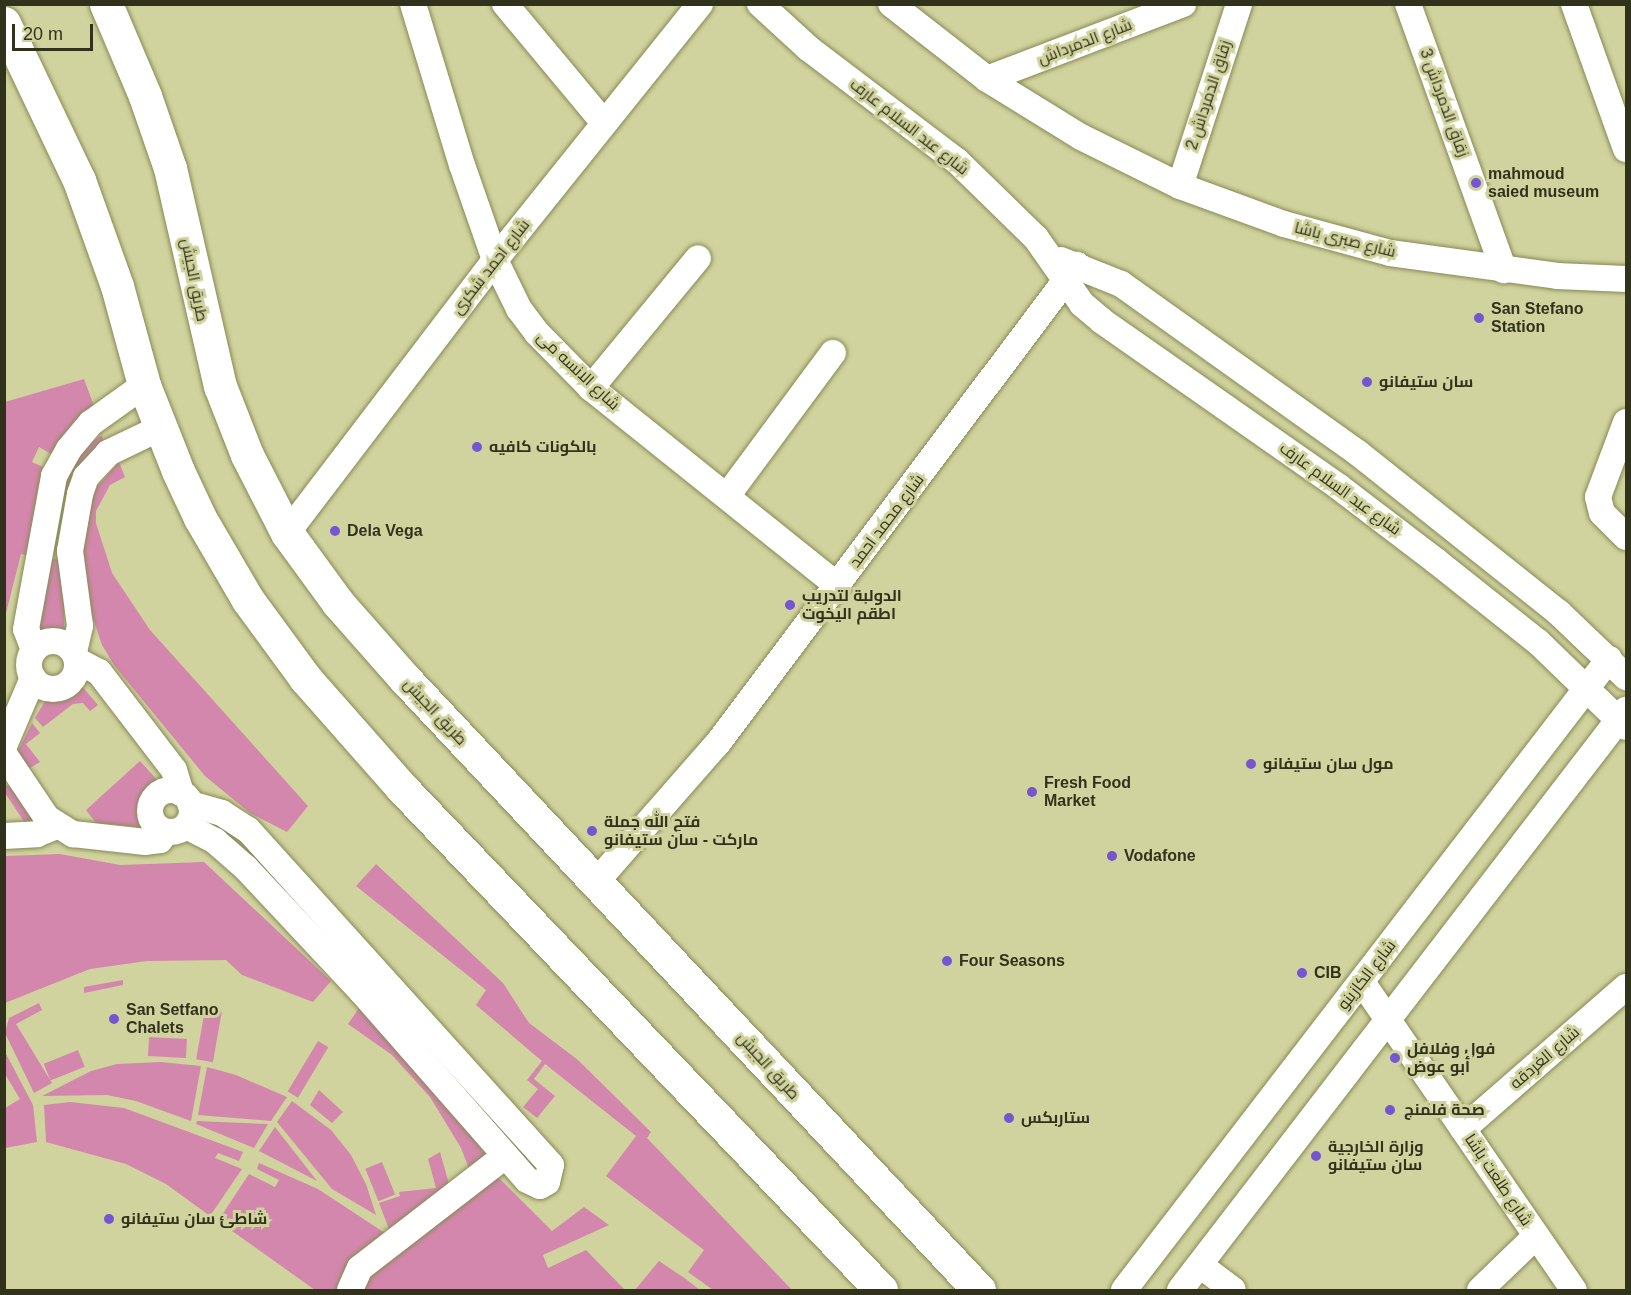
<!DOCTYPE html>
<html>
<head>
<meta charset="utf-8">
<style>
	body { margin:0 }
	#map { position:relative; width:1631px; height:1295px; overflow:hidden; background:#d0d39d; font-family:Helvetica,Cairo,sans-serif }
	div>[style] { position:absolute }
	.green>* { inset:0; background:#d487ac; transform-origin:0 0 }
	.roads { filter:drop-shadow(0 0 2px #888957) drop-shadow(0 0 2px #888957) }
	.minor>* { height:26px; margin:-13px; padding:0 13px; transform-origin:13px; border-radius:13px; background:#fff }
	.minor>.ring { margin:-13px; padding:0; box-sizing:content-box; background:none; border:26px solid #fff; border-radius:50% }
	.highway>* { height:33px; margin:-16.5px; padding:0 16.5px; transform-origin:16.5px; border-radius:16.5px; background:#fff }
	.dots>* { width:16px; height:16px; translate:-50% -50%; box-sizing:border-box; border:3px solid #d0d39d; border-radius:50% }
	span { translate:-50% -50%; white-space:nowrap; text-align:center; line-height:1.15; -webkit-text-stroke:6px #d0d39d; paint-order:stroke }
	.street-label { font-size:16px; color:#31321c }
	.poi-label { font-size:16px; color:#31321c; font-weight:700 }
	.left { translate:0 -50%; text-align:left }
	.frame { position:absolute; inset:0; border:6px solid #31321c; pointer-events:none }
	.scale { position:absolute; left:12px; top:24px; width:81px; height:27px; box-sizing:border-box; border:3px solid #31321c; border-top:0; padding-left:8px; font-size:18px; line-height:21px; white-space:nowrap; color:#31321c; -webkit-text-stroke:4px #d0d39d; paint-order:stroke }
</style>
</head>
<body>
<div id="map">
	<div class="green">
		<i style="clip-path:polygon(evenodd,84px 379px,94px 406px,41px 485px,28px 556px,21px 554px,5px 617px,5px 402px,84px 379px,39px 447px,51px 454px,45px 468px,32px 462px,39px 447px)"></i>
		<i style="clip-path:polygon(102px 435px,104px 443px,63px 498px,58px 490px,84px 448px)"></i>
		<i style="clip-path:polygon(119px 462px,125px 477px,110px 485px,96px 511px,96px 523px,112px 573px,150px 630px,308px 806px,287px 832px,250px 813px,205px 776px,114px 665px,102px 645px,87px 600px,81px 526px,90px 495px)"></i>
		<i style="clip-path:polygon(48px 559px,65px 559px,64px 634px,38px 635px)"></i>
		<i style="clip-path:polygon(80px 684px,98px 705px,90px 711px,83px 703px,73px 704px,43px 727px,35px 718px,45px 701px,50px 698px,66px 700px)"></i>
		<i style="clip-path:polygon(32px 723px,40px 733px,26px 744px,40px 762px,28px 769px,16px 755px)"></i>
		<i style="clip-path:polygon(140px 761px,159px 782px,142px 804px,141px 827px,96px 823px,86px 810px)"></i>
		<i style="clip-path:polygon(4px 785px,10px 786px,33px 817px,31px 824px,25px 823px,5px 793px)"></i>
		<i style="clip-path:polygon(60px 854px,120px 865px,204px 862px,331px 981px,313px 1002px,242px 975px,226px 960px,147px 961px,90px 969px,5px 1003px,5px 856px)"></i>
		<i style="clip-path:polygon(376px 864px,503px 983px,529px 1023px,578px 1060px,651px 1132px,647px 1138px,792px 1290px,713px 1290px,688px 1272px,704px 1250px,606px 1176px,636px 1136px,545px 1064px,534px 1079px,555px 1096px,537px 1118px,523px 1107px,538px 1089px,527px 1080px,542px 1061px,476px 1005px,486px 990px,356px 886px)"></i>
		<i style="clip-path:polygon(123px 980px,123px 985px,84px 993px,84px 987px)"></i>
		<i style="clip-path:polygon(364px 1001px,490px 1160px,472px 1176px,461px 1148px,430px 1097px,392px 1055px,348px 1024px)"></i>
		<i style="clip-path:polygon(39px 1003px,42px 1010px,16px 1024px,52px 1083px,34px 1093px,5px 1033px,9px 1018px)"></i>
		<i style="left:205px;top:1009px;width:17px;height:51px;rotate:10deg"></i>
		<i style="left:149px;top:1037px;width:38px;height:19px;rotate:3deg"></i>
		<i style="left:318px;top:1041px;width:12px;height:59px;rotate:31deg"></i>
		<i style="clip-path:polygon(4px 1050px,33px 1105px,37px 1142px,5px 1148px,5px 1108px,20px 1099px,5px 1074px)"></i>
		<i style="left:78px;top:1050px;width:18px;height:37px;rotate:68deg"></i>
		<i style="clip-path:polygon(161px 1062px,201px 1066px,191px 1121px,136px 1101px,107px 1095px,42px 1096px,91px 1071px,117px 1064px)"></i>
		<i style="clip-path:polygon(207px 1067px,236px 1075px,287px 1097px,271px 1121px,198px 1115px)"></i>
		<i style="clip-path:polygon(319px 1090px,343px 1112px,332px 1123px,310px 1105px)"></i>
		<i style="clip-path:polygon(292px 1101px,331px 1130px,351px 1155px,366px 1184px,376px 1215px,332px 1189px,277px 1122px)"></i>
		<i style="clip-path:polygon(70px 1102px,124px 1108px,243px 1152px,239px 1161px,218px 1153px,215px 1158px,242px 1169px,210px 1216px,166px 1184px,126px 1164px,46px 1142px,44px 1105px)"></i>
		<i style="clip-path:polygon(197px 1121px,268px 1124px,254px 1148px,196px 1124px)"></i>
		<i style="clip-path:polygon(275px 1127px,317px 1181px,259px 1151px)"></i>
		<i style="clip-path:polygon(440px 1152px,449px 1184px,393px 1230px,389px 1229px,379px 1203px,400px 1196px,399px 1192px,436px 1188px,428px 1159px)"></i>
		<i style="left:382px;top:1162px;width:35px;height:18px;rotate:68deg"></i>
		<i style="clip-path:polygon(259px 1163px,318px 1189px,391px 1237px,344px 1290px,315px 1290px,218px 1221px,249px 1174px,275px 1187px,279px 1180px,257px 1169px)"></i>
		<i style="clip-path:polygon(497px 1176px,552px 1231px,584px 1207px,609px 1225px,543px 1255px,548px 1268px,586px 1250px,625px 1290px,356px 1290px,360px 1278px)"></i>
		<i style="clip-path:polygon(659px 1261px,683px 1277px,700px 1290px,635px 1290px)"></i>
	</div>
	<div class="roads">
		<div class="minor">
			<i style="left:413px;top:4px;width:168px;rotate:73.1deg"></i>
			<i style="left:462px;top:165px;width:101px;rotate:70.8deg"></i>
			<i style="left:495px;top:260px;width:55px;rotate:63.9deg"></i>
			<i style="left:519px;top:309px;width:30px;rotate:53deg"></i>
			<i style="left:537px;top:333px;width:77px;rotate:45.5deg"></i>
			<i style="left:591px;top:388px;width:317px;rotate:38.7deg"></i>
			<i style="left:505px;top:4px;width:155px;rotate:50.2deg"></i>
			<i style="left:760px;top:4px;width:65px;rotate:42.5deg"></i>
			<i style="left:808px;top:48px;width:187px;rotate:37.2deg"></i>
			<i style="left:957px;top:161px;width:110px;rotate:44.3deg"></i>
			<i style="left:1036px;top:238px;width:80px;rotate:55.1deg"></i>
			<i style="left:1082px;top:304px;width:26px;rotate:40deg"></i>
			<i style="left:1102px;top:321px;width:289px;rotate:35deg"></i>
			<i style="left:1339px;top:487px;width:122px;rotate:37.3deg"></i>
			<i style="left:1436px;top:561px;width:130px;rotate:38.5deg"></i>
			<i style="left:1538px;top:642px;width:122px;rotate:44deg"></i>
			<i style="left:891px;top:4px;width:122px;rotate:38deg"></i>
			<i style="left:987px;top:79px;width:110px;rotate:31.7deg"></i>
			<i style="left:1081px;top:137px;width:110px;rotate:26.3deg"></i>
			<i style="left:1180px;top:186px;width:111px;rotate:20.1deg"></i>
			<i style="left:1284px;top:224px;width:110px;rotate:15.3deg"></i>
			<i style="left:1390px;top:253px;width:169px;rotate:7.8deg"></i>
			<i style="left:1557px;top:276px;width:69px;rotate:2.5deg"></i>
			<i style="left:1408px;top:4px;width:283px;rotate:70.2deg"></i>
			<i style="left:1574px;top:4px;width:154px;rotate:70.3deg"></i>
			<i style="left:987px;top:79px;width:210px;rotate:-20.9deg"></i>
			<i style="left:1180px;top:186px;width:191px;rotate:-72deg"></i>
			<i style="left:1061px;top:260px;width:65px;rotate:21.8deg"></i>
			<i style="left:1121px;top:284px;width:291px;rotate:35.5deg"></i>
			<i style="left:1358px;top:453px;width:257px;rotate:38.5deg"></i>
			<i style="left:1559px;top:613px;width:93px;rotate:43.7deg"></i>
			<i style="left:591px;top:388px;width:168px;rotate:-50.5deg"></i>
			<i style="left:1626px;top:422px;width:80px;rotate:110.5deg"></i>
			<i style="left:1598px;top:497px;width:16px;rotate:76deg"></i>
			<i style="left:1602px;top:513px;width:34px;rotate:45deg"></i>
			<i style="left:727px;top:496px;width:178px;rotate:-53.5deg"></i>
			<i style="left:287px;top:533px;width:343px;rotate:-52.7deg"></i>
			<i style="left:495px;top:260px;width:328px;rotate:-51.3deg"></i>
			<i class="ring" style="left:29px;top:641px;width:22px;height:22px"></i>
			<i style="left:34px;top:650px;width:22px;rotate:-111deg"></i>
			<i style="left:26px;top:629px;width:156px;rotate:-79.6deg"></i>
			<i style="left:54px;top:476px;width:31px;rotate:-61deg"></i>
			<i style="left:69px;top:449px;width:34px;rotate:-50deg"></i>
			<i style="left:91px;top:423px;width:65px;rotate:-35.6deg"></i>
			<i style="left:74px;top:652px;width:27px;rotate:-77deg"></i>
			<i style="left:80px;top:626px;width:76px;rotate:-97.6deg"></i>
			<i style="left:70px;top:551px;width:58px;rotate:-80deg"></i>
			<i style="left:80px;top:494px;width:18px;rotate:-71deg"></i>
			<i style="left:86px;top:477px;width:33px;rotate:-47deg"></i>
			<i style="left:108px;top:453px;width:58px;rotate:-25.7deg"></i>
			<i style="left:78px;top:661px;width:24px;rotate:28deg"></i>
			<i style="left:99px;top:672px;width:123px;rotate:52.6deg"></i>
			<i style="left:174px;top:770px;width:24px;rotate:73deg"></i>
			<i style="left:4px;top:746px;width:74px;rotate:-66.9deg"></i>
			<i style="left:4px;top:754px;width:77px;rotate:56.1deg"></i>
			<i style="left:47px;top:818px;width:31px;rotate:32deg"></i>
			<i style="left:73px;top:834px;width:73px;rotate:6.3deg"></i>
			<i style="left:146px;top:842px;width:14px;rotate:-8deg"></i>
			<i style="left:160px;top:840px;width:10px;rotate:-53deg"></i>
			<i class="ring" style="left:150px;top:790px;width:16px;height:16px"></i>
			<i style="left:186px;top:826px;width:33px;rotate:27deg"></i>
			<i style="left:215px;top:841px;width:41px;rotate:41.1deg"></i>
			<i style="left:246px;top:868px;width:170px;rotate:46.9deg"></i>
			<i style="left:362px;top:992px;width:250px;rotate:48.7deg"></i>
			<i style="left:527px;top:1180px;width:14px;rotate:25deg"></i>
			<i style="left:540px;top:1186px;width:8px;rotate:-30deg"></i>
			<i style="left:547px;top:1182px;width:17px;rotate:-77deg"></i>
			<i style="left:551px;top:1165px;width:452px;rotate:-132.1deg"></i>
			<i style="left:248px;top:830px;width:31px;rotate:-147deg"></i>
			<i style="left:222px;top:813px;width:33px;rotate:-164deg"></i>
			<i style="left:4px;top:836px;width:33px;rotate:-3deg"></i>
			<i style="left:37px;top:834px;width:22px;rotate:-22deg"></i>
			<i style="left:597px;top:881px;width:184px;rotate:-48.8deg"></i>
			<i style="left:718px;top:743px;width:598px;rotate:-53.09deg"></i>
			<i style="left:1362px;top:982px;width:374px;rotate:55.5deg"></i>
			<i style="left:1463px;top:1129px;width:216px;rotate:-41.1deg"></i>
			<i style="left:1200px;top:1265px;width:41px;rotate:37.1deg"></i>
			<i style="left:350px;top:1290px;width:24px;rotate:-66deg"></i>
			<i style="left:360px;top:1268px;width:183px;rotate:-37.7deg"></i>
			<i style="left:1124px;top:1290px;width:796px;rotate:-52.45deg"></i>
			<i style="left:1180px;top:1290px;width:732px;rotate:-52.44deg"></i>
			<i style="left:1480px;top:1290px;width:78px;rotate:-44deg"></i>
		</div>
		<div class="highway">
			<i style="left:106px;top:4px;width:100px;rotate:67deg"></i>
			<i style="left:145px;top:96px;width:76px;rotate:70.9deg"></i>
			<i style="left:170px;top:168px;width:224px;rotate:77.1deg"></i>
			<i style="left:220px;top:386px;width:74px;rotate:68.6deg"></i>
			<i style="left:247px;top:455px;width:88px;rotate:62.9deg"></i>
			<i style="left:287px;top:533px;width:87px;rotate:53.9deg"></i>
			<i style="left:338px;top:603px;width:103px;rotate:48.6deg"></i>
			<i style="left:406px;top:680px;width:837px;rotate:46.79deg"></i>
			<i style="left:4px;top:23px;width:174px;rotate:64.5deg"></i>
			<i style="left:79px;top:180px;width:113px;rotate:70.3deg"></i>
			<i style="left:117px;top:286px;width:103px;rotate:74.7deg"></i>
			<i style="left:144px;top:385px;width:92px;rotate:68.4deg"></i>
			<i style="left:178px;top:471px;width:52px;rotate:64.9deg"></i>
			<i style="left:200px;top:518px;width:95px;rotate:59.7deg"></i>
			<i style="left:248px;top:600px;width:97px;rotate:53.8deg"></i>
			<i style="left:305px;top:678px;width:147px;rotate:48.6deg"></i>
			<i style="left:402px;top:788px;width:694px;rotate:46.34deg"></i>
		</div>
	</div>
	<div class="dots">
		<i style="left:1476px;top:183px;background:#7356d0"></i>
		<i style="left:1479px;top:318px;background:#7356d0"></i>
		<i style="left:1367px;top:382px;background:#7356d0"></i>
		<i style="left:477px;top:447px;background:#7356d0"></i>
		<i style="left:335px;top:531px;background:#7356d0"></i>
		<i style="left:790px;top:605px;background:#7356d0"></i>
		<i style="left:1251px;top:764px;background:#7356d0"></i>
		<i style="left:1032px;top:792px;background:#7356d0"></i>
		<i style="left:592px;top:831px;background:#7356d0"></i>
		<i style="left:1112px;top:856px;background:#7356d0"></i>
		<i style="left:947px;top:961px;background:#7356d0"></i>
		<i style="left:1302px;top:973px;background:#7356d0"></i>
		<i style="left:114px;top:1019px;background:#7356d0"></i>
		<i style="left:1395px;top:1058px;background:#7356d0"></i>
		<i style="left:1390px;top:1110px;background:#7356d0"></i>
		<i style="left:1009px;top:1118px;background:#7356d0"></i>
		<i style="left:1316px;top:1156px;background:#7356d0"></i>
		<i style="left:109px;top:1219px;background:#7356d0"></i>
	</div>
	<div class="street-label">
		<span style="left:1085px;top:42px;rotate:-21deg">شارع الدمرداش</span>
		<span style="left:1209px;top:95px;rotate:-72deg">زقاق الدمرداش 2</span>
		<span style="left:1444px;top:103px;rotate:70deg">زقاق الدمرداش 3</span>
		<span style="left:909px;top:127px;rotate:38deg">شارع عبد السلام عارف</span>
		<span style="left:1345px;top:240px;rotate:14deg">شارع صبرى باشا</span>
		<span style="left:491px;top:267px;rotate:-52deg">شارع احمد شكرى</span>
		<span style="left:194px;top:280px;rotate:79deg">طريق الجيش</span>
		<span style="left:578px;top:371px;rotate:43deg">شارع الانسه مى</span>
		<span style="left:1340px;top:489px;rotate:36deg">شارع عبد السلام عارف</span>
		<span style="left:887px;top:521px;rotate:-53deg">شارع محمد احمد</span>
		<span style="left:435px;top:712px;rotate:47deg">طريق الجيش</span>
		<span style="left:1367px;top:975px;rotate:-52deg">شارع الكازينو</span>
		<span style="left:1545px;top:1058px;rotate:-41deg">شارع الغردقه</span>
		<span style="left:768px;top:1066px;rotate:48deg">طريق الجيش</span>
		<span style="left:1498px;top:1180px;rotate:56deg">شارع طلعت باشا</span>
	</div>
	<div class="poi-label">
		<span class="left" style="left:1488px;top:183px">mahmoud<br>saied museum</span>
		<span class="left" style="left:1491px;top:318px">San Stefano<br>Station</span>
		<span class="left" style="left:1379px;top:382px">سان ستيفانو</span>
		<span class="left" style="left:489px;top:447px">بالكونات كافيه</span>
		<span class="left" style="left:347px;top:531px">Dela Vega</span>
		<span class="left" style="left:802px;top:605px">الدولبة لتدريب<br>اطقم اليخوت</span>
		<span class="left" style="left:1263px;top:764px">مول سان ستيفانو</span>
		<span class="left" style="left:1044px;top:792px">Fresh Food<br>Market</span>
		<span class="left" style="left:604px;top:831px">فتح الله جملة<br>ماركت - سان ستيفانو</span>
		<span class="left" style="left:1124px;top:856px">Vodafone</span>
		<span class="left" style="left:959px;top:961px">Four Seasons</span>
		<span class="left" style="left:1314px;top:973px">CIB</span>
		<span class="left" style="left:126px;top:1019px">San Setfano<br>Chalets</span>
		<span class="left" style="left:1407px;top:1058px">فول وفلافل<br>أبو عوض</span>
		<span class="left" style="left:1404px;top:1110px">صحة فلمنج</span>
		<span class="left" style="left:1021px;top:1118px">ستاربكس</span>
		<span class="left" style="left:1328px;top:1156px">وزارة الخارجية<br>سان ستيفانو</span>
		<span class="left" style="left:121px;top:1219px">شاطئ سان ستيفانو</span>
	</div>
	<div class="frame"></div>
	<div class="scale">20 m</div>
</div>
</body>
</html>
